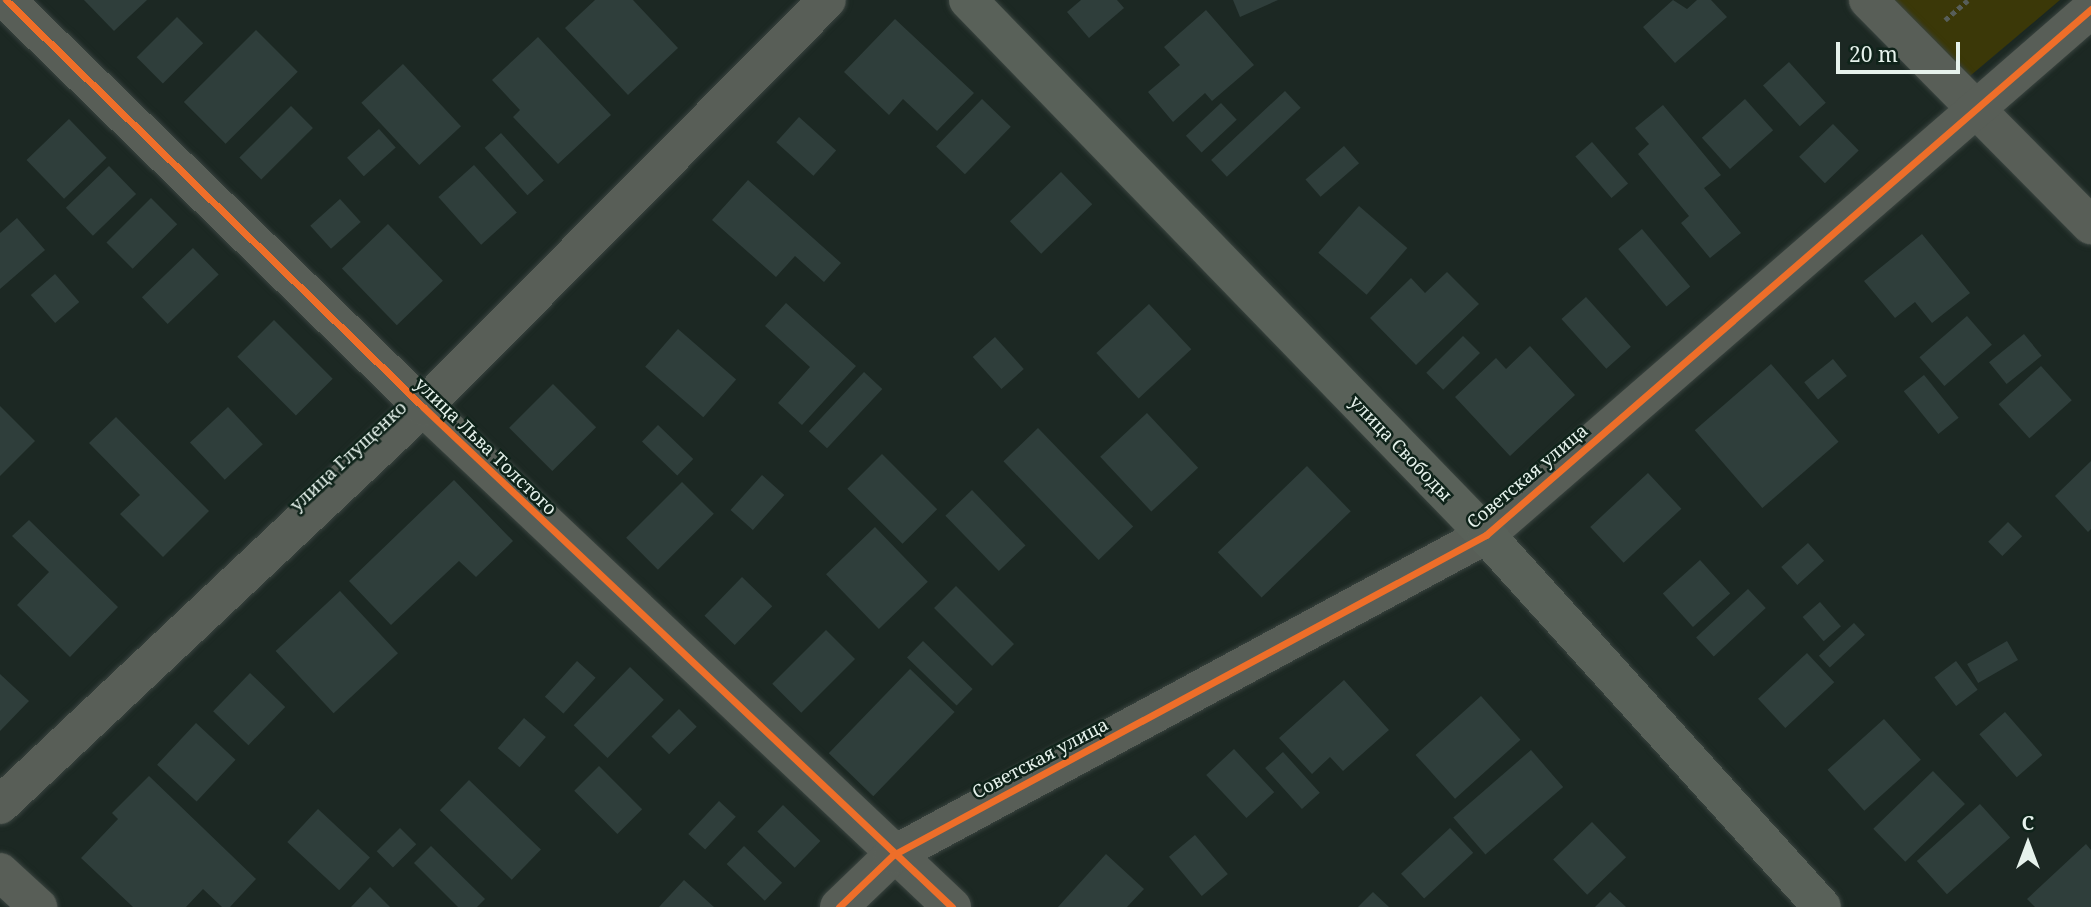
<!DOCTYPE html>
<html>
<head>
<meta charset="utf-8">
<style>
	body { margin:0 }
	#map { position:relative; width:2091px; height:907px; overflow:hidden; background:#1c2823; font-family:"Noto Serif",serif }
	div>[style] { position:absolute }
	.green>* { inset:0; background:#3b3808 }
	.building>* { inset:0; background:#2f3e3b; transform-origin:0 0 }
	.path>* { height:4.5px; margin-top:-2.25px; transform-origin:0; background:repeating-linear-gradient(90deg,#575e59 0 5px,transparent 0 8.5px) }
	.roads { filter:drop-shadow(0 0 2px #39433f) drop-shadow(0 0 2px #39433f) }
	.street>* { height:38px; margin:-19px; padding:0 19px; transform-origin:19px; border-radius:19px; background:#585e57 }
	.secondary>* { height:38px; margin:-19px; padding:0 19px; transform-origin:19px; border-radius:19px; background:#596159 }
	.cycleway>* { height:7px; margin:-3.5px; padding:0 3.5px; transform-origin:3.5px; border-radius:3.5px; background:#ee6e29 }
	span { translate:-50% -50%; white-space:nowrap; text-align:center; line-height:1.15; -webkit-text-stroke:5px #0f231a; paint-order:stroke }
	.street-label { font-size:18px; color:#e6f2ec }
	.north { position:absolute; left:1993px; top:809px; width:70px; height:70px; -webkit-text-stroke:5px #0f231a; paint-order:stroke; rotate:0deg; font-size:19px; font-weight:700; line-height:28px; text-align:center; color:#e6f2ec }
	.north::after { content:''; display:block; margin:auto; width:24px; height:32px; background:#e6f2ec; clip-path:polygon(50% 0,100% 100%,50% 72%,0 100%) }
	.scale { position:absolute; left:1836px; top:42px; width:124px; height:32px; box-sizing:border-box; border:4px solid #e6f2ec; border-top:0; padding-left:9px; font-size:21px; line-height:24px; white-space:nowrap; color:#e6f2ec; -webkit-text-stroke:5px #0f231a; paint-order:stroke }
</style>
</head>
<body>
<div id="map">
	<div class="green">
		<i style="clip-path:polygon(1893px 0,2060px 0,1970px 76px)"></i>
	</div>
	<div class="building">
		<i style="clip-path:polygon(84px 0,147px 0,114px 31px)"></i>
		<i style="clip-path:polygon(595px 0,633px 0,678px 48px,628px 95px,565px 28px)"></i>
		<i style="clip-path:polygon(1081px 0,1117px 0,1124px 8px,1089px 38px,1067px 12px)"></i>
		<i style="clip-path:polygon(1233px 0,1278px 0,1240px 17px)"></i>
		<i style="clip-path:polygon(1673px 0,1687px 9px,1697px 0,1711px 0,1727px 17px,1675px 63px,1643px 27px)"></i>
		<i style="clip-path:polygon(1206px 10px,1254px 65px,1212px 101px,1205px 93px,1173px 122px,1148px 92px,1180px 65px,1164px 47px)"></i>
		<i style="left:177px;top:17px;width:37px;height:57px;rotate:45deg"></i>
		<i style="clip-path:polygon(895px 19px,974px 93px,937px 131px,903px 99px,889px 115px,844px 72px)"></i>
		<i style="left:256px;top:30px;width:59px;height:102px;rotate:45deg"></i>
		<i style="clip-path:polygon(538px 37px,611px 115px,558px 164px,513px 117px,520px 110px,492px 80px)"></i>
		<i style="left:1789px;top:62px;width:55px;height:35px;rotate:48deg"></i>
		<i style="left:403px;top:64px;width:85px;height:57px;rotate:47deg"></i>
		<i style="left:1285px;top:91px;width:23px;height:101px;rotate:47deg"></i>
		<i style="left:982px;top:99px;width:40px;height:66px;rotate:44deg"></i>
		<i style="left:1745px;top:99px;width:42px;height:58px;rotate:48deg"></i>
		<i style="left:1221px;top:103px;width:23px;height:48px;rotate:47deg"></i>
		<i style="clip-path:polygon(1663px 105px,1721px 175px,1704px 188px,1741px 233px,1710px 258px,1681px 223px,1689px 216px,1638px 154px,1649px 144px,1635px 128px)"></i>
		<i style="left:291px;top:106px;width:31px;height:73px;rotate:45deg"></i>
		<i style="left:799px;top:117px;width:50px;height:34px;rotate:42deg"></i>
		<i style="left:69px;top:119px;width:54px;height:59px;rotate:46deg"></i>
		<i style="left:1833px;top:124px;width:37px;height:47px;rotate:46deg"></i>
		<i style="left:379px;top:129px;width:25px;height:43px;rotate:48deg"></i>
		<i style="left:501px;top:133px;width:64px;height:22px;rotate:48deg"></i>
		<i style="left:1592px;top:142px;width:55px;height:22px;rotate:49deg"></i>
		<i style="left:1344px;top:146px;width:23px;height:51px;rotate:49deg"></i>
		<i style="left:474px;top:165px;width:64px;height:48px;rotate:48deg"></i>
		<i style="left:109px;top:166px;width:39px;height:60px;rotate:46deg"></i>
		<i style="left:1061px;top:172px;width:45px;height:71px;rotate:46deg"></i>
		<i style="clip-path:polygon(748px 180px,841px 263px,824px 282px,795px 256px,776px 277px,712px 220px)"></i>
		<i style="left:151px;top:198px;width:37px;height:63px;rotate:45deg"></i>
		<i style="left:340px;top:199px;width:31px;height:40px;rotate:48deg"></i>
		<i style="left:1359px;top:206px;width:64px;height:62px;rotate:41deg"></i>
		<i style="clip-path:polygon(17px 218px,45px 250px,0 289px,0 233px)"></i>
		<i style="left:388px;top:224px;width:79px;height:64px;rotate:46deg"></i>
		<i style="left:1642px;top:229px;width:75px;height:31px;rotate:50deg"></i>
		<i style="clip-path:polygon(1922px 234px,1970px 293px,1932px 323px,1915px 302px,1895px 318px,1864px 281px)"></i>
		<i style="left:193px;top:248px;width:37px;height:71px;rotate:46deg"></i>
		<i style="clip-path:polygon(1447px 272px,1479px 304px,1416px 365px,1370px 318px,1411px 278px,1425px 293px)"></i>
		<i style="left:55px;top:274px;width:37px;height:32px;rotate:49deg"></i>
		<i style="left:1586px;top:297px;width:67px;height:33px;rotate:48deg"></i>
		<i style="clip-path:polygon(786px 303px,856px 366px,802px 425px,778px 403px,810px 367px,765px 326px)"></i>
		<i style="left:1149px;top:304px;width:62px;height:72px;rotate:47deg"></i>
		<i style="left:1967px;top:316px;width:38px;height:63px;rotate:49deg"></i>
		<i style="left:274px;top:320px;width:83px;height:52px;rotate:45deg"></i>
		<i style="left:678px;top:329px;width:77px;height:50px;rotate:41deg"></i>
		<i style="left:2024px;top:334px;width:28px;height:45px;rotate:51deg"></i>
		<i style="left:1463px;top:336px;width:24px;height:52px;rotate:45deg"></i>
		<i style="left:995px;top:337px;width:43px;height:30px;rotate:48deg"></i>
		<i style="clip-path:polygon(1530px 346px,1575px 395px,1510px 456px,1455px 397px,1496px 358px,1506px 369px)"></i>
		<i style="left:1833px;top:359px;width:22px;height:37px;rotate:51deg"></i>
		<i style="left:1771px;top:364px;width:103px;height:101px;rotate:49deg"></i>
		<i style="left:2041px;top:366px;width:46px;height:57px;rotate:48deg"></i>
		<i style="left:864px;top:372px;width:25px;height:81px;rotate:43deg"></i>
		<i style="left:1924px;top:375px;width:55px;height:26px;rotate:51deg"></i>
		<i style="left:553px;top:384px;width:61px;height:62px;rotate:45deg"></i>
		<i style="clip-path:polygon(0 406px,35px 441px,0 476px)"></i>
		<i style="left:228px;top:407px;width:51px;height:52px;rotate:47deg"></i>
		<i style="left:1147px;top:413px;width:75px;height:64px;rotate:47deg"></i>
		<i style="clip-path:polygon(116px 417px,209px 511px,163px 557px,120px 514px,140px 495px,89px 443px)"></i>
		<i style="left:658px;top:425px;width:49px;height:23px;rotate:44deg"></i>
		<i style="left:1038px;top:428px;width:137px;height:48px;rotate:46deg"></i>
		<i style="left:882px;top:454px;width:78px;height:49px;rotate:45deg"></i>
		<i style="clip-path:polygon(2091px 461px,2091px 529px,2088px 532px,2055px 496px)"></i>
		<i style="left:1307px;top:466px;width:63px;height:124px;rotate:46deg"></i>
		<i style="left:1648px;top:473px;width:49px;height:79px;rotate:47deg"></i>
		<i style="left:762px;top:475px;width:30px;height:47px;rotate:42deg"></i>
		<i style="clip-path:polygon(454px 480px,513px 541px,476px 577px,459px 561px,391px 625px,349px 581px)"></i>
		<i style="left:682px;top:482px;width:45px;height:79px;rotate:45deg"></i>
		<i style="left:972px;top:490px;width:77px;height:37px;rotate:46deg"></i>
		<i style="clip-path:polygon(29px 520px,118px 607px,70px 657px,17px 605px,49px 572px,12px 536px)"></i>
		<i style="left:2008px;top:522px;width:20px;height:28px;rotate:45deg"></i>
		<i style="left:875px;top:527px;width:76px;height:68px;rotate:46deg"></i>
		<i style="left:1808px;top:543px;width:24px;height:36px;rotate:48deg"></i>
		<i style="left:1700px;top:560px;width:45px;height:50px;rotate:48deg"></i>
		<i style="left:742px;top:577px;width:42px;height:54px;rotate:44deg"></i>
		<i style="left:956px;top:586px;width:82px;height:31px;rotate:45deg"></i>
		<i style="left:1748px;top:589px;width:26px;height:71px;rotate:47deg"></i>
		<i style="left:340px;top:591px;width:85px;height:88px;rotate:47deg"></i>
		<i style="left:1820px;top:602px;width:32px;height:23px;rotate:49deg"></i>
		<i style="left:1854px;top:623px;width:16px;height:48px;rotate:47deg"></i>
		<i style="left:826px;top:630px;width:41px;height:76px;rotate:45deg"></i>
		<i style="left:923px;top:641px;width:69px;height:23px;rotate:44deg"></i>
		<i style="left:2007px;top:641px;width:22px;height:46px;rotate:60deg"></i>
		<i style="left:1807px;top:653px;width:40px;height:67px;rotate:47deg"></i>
		<i style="left:577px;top:661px;width:25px;height:48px;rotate:42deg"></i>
		<i style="left:1956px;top:661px;width:36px;height:27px;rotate:53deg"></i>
		<i style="left:630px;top:667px;width:47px;height:81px;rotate:44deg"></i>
		<i style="left:910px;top:669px;width:62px;height:117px;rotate:44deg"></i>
		<i style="left:250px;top:673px;width:49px;height:53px;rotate:44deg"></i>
		<i style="clip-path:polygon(0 674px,29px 701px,0 731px)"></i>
		<i style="clip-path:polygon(1344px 680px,1389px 730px,1343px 771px,1330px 757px,1312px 774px,1279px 738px)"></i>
		<i style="left:1481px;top:696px;width:59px;height:88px;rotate:48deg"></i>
		<i style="left:679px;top:709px;width:25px;height:39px;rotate:45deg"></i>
		<i style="left:2005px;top:712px;width:57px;height:34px;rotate:49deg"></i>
		<i style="left:524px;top:718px;width:29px;height:40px;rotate:41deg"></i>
		<i style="left:1884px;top:719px;width:55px;height:76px;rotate:48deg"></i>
		<i style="left:196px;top:723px;width:54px;height:57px;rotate:43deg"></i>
		<i style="left:1234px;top:749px;width:59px;height:38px;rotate:47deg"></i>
		<i style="left:1531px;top:750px;width:49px;height:103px;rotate:49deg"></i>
		<i style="left:1283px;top:752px;width:55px;height:24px;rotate:48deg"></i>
		<i style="left:599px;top:766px;width:61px;height:35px;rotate:45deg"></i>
		<i style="left:1933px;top:771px;width:46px;height:83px;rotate:46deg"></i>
		<i style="clip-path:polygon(149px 776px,256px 879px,230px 907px,222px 907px,203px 889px,186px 907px,133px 907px,81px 858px,118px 819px,112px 813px)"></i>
		<i style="left:469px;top:780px;width:100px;height:42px;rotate:44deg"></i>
		<i style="left:719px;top:801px;width:23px;height:45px;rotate:43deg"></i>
		<i style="left:1980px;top:804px;width:45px;height:85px;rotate:48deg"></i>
		<i style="left:783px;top:805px;width:52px;height:37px;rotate:44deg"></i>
		<i style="left:318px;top:809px;width:71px;height:45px;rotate:43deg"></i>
		<i style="left:1592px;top:822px;width:49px;height:54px;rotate:46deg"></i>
		<i style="left:400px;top:828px;width:23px;height:33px;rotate:45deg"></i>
		<i style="left:1450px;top:828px;width:34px;height:67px;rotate:47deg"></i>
		<i style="left:1195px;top:835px;width:51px;height:34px;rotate:50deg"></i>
		<i style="clip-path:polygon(2086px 844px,2091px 850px,2091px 907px,2035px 907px,2027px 899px)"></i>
		<i style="clip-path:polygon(431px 846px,485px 899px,477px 907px,458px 907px,414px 863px)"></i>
		<i style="left:744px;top:846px;width:53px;height:25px;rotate:44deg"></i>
		<i style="clip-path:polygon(1106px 854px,1144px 889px,1127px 907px,1058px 907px)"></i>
		<i style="clip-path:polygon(684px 880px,714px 907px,659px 907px)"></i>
		<i style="clip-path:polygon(370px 887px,390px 907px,351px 907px)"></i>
		<i style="clip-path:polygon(1373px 892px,1389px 907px,1358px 907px)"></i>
		<i style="clip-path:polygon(1610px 892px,1626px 907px,1595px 907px)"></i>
	</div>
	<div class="path">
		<i style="left:1945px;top:20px;width:30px;rotate:-41deg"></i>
	</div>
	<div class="roads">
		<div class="street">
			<i style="left:6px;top:0;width:583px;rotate:44.3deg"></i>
			<i style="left:423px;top:407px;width:728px;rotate:43.39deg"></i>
			<i style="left:1868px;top:0;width:317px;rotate:45.3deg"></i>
			<i style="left:0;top:805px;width:581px;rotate:-43.26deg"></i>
			<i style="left:423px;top:407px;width:573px;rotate:-45.21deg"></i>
			<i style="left:0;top:872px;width:52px;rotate:42.6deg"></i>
			<i style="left:839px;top:907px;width:75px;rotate:-43.9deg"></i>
			<i style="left:893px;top:855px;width:674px;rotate:-28.35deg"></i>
			<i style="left:1486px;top:535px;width:802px;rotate:-41deg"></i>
		</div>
		<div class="secondary">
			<i style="left:968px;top:0;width:745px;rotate:45.92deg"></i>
			<i style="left:1486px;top:535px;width:501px;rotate:47.91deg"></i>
		</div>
	</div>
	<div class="cycleway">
		<i style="left:6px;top:0;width:583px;rotate:44.3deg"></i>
		<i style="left:423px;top:407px;width:728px;rotate:43.39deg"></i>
		<i style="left:839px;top:907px;width:75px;rotate:-43.9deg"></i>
		<i style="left:893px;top:855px;width:674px;rotate:-28.35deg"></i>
		<i style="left:1486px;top:535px;width:802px;rotate:-41deg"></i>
	</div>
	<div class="street-label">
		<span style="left:486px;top:446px;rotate:44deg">улица Льва Толстого</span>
		<span style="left:1401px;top:448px;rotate:46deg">улица Свободы</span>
		<span style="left:348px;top:456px;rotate:-43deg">улица Глущенко</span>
		<span style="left:1527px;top:476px;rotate:-40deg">Советская улица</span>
		<span style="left:1040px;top:758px;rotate:-28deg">Советская улица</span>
	</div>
	<div class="north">С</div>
	<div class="scale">20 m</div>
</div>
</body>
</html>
